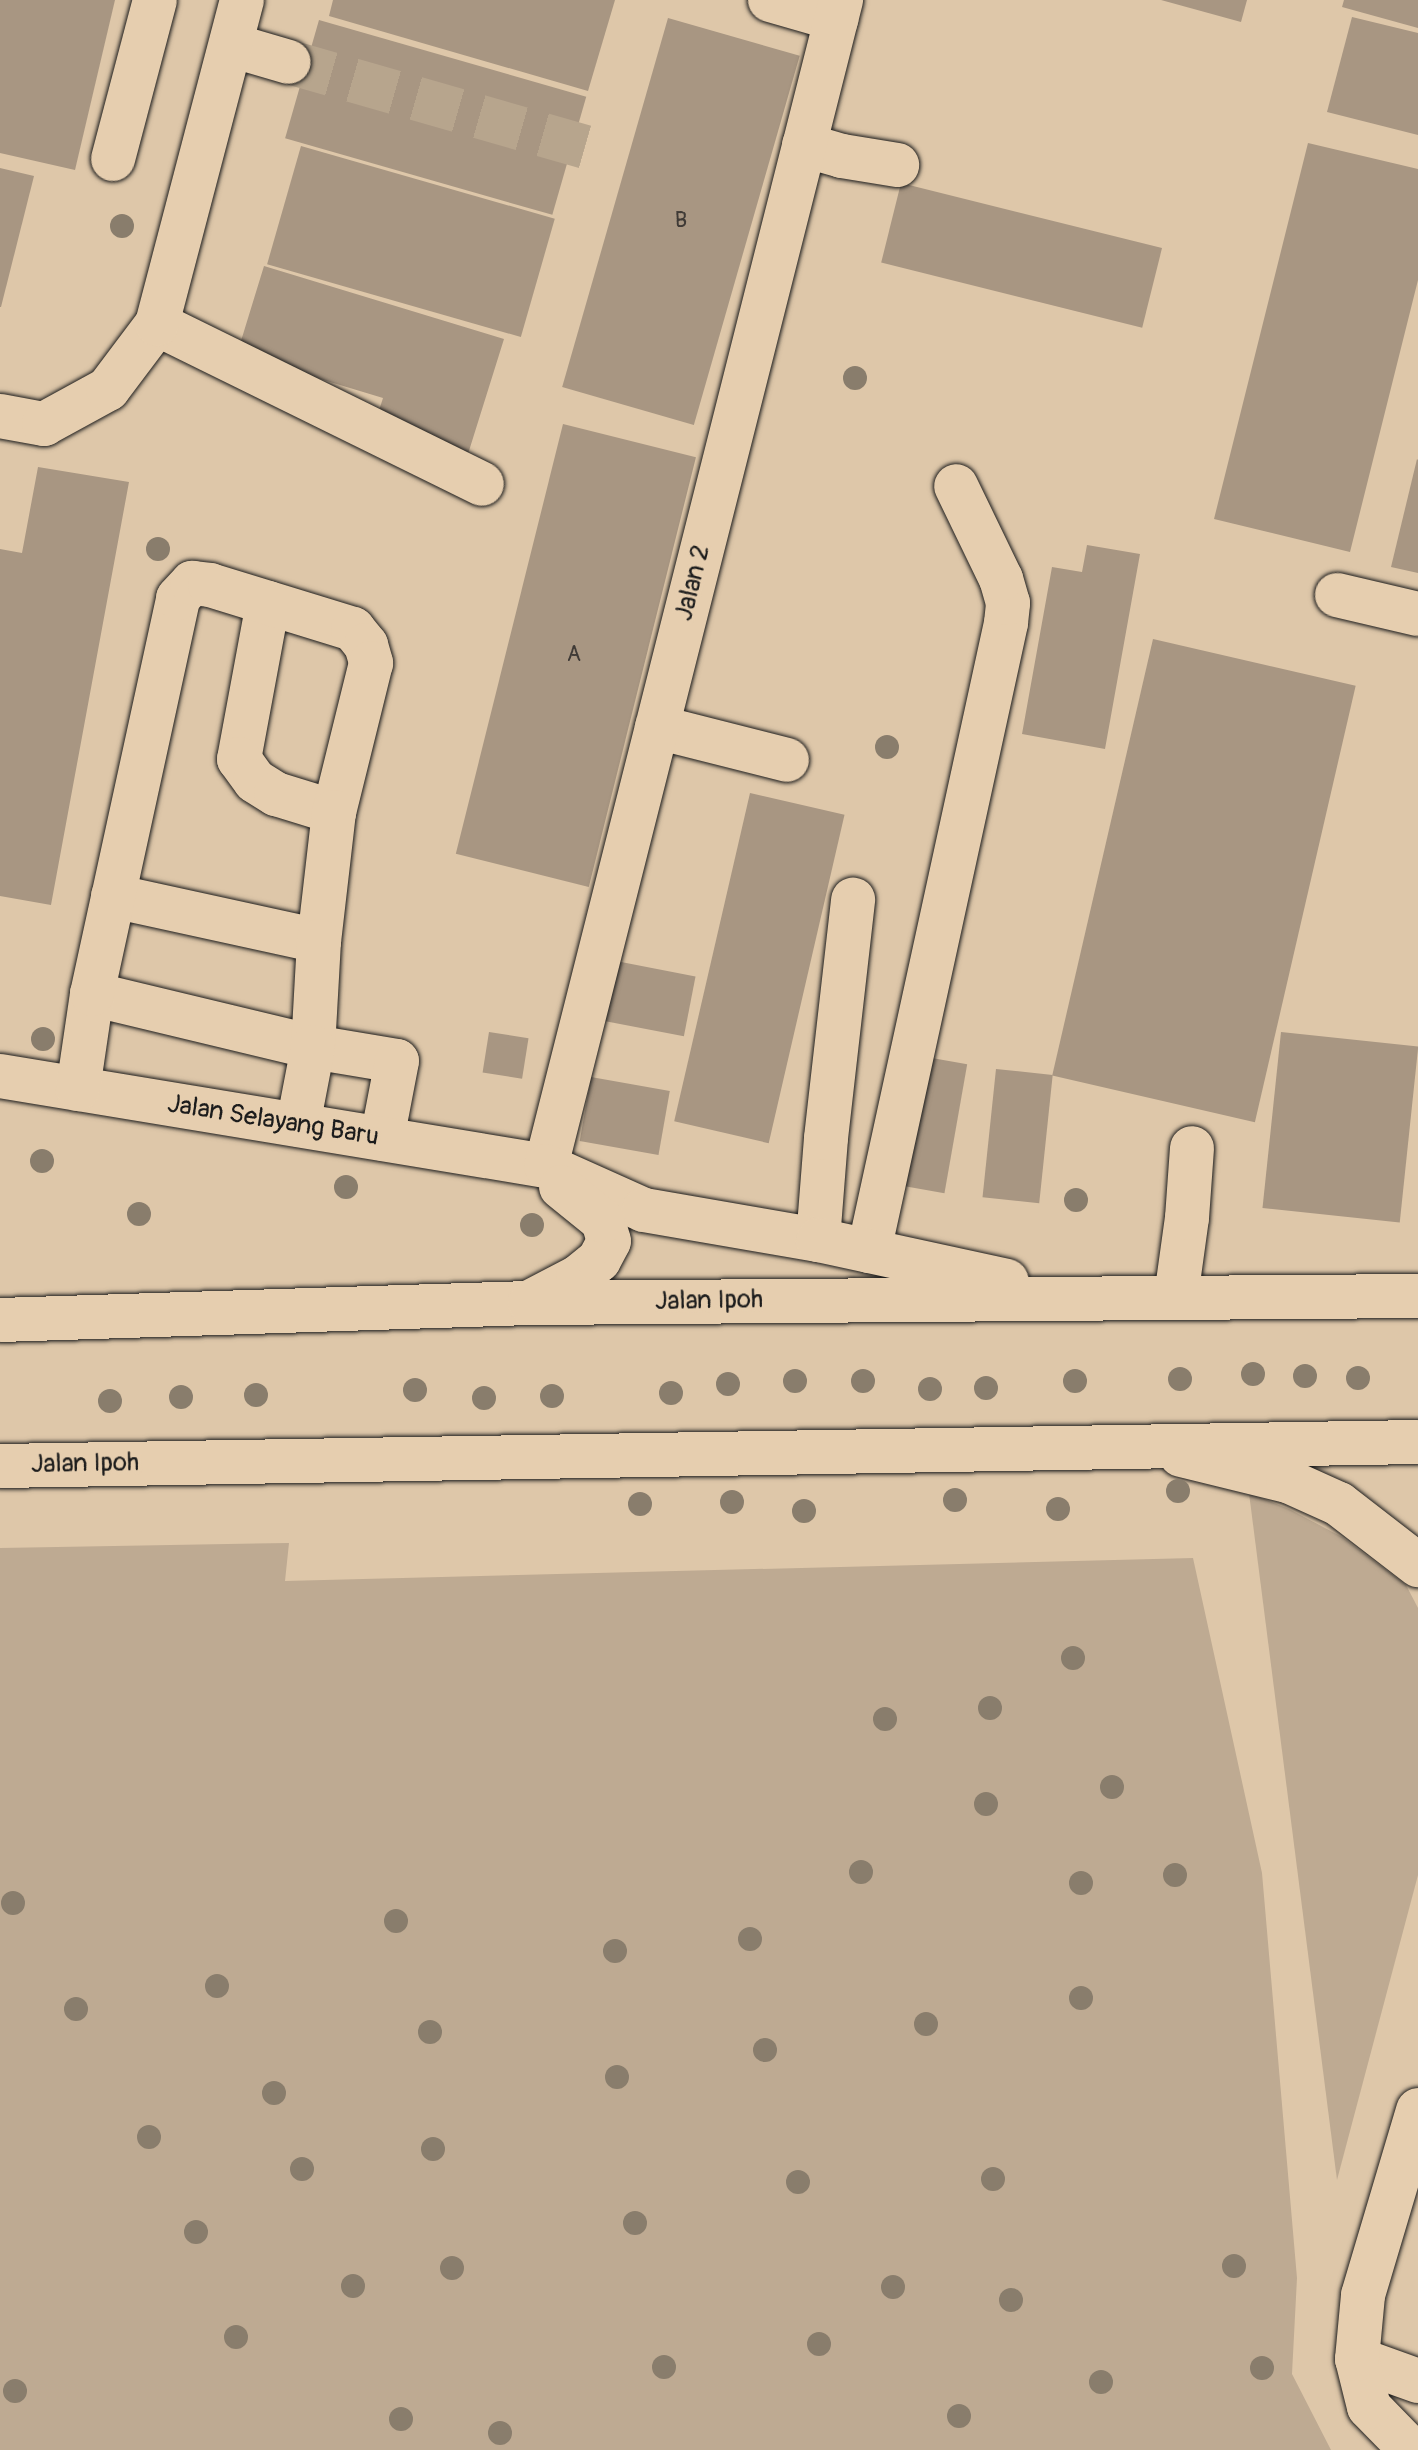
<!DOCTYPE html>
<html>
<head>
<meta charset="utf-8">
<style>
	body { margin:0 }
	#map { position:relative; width:1418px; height:2450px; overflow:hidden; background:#dec7a9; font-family:Pangolin,sans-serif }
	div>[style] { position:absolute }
	.green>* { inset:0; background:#beaa92 }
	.building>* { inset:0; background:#a89682; transform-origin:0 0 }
	.minor-tunnel>* { height:44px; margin-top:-22px; transform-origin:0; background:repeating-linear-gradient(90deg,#b7a58d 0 44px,transparent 0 66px) }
	.roads { filter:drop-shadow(0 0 2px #1c1c1c) drop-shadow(0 0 2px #1c1c1c) }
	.minor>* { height:44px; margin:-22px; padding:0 22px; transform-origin:22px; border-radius:22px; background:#e6ceaf }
	.highway>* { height:44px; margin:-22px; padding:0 22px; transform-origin:22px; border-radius:22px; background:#e6ceaf }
	.trees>* { width:24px; height:24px; margin:-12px; border-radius:50%; background:#897d6c }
	span { translate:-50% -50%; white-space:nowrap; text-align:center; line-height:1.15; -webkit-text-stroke:7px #e6ceaf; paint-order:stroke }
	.number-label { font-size:22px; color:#3f3a36 }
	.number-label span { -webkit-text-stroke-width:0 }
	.street-label { font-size:26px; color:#1c1c1c }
</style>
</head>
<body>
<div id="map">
	<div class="green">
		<i style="clip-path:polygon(1249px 1493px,1289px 1509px,1342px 1537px,1406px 1585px,1418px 1608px,1418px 1875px,1337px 2180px)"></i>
		<i style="clip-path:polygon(289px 1543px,285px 1581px,1193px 1558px,1262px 1873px,1297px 2278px,1292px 2374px,1331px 2450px,0 2450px,0 1548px)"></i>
	</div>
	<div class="building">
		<i style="clip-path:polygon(0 0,115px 0,75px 170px,0 153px)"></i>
		<i style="clip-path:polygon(333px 0,615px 0,588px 91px,329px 16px)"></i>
		<i style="clip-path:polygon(1161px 0,1247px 0,1241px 22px)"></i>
		<i style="clip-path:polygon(1344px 0,1418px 0,1418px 28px,1342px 7px)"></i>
		<i style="clip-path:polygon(1352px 17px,1418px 33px,1418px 135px,1327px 112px)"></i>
		<i style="left:668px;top:18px;width:137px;height:384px;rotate:16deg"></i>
		<i style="left:319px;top:20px;width:278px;height:123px;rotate:16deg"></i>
		<i style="clip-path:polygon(1308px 143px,1418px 169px,1418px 280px,1350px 552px,1214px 519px)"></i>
		<i style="left:301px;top:146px;width:264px;height:123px;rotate:16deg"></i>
		<i style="clip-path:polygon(0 168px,34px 176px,1px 307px,0 307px)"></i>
		<i style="left:901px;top:183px;width:269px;height:82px;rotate:14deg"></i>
		<i style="clip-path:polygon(264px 266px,504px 339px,468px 454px,374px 426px,383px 398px,237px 354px)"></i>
		<i style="left:563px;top:424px;width:137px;height:443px;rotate:14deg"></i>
		<i style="clip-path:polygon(1417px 459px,1418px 460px,1418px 573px,1391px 567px)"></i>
		<i style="clip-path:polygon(38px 467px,129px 482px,51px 905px,0 896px,0 549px,22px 553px)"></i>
		<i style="clip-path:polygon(1087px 545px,1140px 554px,1105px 749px,1022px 734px,1052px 567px,1082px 572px)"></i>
		<i style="left:1153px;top:639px;width:208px;height:448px;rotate:13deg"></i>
		<i style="left:750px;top:793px;width:97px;height:337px;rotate:13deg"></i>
		<i style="left:616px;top:961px;width:81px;height:61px;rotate:11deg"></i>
		<i style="left:489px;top:1032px;width:40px;height:41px;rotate:9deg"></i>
		<i style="left:1281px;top:1032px;width:138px;height:177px;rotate:6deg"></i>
		<i style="left:915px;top:1055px;width:53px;height:131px;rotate:10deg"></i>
		<i style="left:996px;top:1069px;width:57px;height:129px;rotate:6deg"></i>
		<i style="left:591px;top:1077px;width:80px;height:65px;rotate:10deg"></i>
	</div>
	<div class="minor-tunnel">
		<i style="left:289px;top:62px;width:308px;rotate:16deg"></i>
	</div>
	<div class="roads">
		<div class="minor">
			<i style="left:770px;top:0;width:69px;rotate:16.1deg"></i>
			<i style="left:231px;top:45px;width:60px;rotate:16.3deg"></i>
			<i style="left:804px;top:145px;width:40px;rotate:16deg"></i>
			<i style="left:842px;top:156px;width:56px;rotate:9.3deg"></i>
			<i style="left:113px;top:159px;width:164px;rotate:-75.2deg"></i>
			<i style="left:157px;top:324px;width:362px;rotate:26.2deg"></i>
			<i style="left:0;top:416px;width:45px;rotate:10.3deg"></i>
			<i style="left:44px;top:424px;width:73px;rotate:-28.7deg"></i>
			<i style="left:108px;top:389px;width:81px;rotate:-53deg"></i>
			<i style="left:157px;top:324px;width:335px;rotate:-75.3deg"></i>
			<i style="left:1337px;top:595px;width:83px;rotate:13.2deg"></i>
			<i style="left:268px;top:603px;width:159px;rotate:100.5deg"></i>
			<i style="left:239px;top:759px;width:27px;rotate:54deg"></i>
			<i style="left:255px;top:781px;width:25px;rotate:32deg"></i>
			<i style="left:276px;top:794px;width:61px;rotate:17.2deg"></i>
			<i style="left:657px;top:727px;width:134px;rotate:14.2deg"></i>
			<i style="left:113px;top:896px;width:211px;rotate:12.3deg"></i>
			<i style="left:92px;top:994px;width:227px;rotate:13.5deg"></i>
			<i style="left:313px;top:1047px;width:85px;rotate:9.5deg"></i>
			<i style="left:397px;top:1061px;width:79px;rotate:100.9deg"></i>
			<i style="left:0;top:1076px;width:553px;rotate:9.36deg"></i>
			<i style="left:546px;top:1166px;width:1203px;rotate:-75.8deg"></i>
			<i style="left:78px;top:1089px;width:96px;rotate:-81.6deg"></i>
			<i style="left:92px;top:994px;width:405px;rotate:-77.7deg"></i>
			<i style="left:178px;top:598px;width:21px;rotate:-47deg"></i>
			<i style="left:192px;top:583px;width:18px;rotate:6deg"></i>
			<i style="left:210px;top:585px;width:150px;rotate:17.1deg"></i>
			<i style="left:353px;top:629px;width:21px;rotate:51deg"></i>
			<i style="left:366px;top:645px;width:19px;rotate:74deg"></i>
			<i style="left:371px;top:663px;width:154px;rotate:103.9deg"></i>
			<i style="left:334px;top:812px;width:130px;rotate:96.6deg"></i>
			<i style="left:319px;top:941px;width:106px;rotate:93.2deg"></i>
			<i style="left:313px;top:1047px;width:79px;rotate:100.9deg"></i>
			<i style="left:818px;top:1240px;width:102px;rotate:-85.5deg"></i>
			<i style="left:826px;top:1138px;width:240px;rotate:-83.5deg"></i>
			<i style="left:869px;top:1251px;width:643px;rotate:-77.69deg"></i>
			<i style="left:1006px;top:623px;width:20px;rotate:-84deg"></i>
			<i style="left:1008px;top:603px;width:25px;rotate:-106deg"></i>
			<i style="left:1001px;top:579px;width:103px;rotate:-115.8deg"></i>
			<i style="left:1176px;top:1297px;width:80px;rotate:-82.1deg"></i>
			<i style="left:1187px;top:1218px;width:70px;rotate:-85.9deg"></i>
			<i style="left:1181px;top:1455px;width:110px;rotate:13.7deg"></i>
			<i style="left:1288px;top:1481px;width:56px;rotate:24.3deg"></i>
			<i style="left:1339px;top:1504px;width:100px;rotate:37.7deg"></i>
			<i style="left:1357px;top:2359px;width:65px;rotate:19.8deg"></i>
			<i style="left:1411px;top:2450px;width:60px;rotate:-134.3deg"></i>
			<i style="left:1369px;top:2407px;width:49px;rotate:-104deg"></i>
			<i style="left:1357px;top:2359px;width:64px;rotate:-84.6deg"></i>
			<i style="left:1363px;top:2295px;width:193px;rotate:-73.4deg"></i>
		</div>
		<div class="highway">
			<i style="left:546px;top:1166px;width:107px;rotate:24.2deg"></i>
			<i style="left:644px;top:1210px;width:177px;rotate:9.8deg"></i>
			<i style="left:818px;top:1240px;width:193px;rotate:12.2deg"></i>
			<i style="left:532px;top:1301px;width:52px;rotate:-27.6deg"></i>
			<i style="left:578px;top:1277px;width:27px;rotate:-39deg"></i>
			<i style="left:599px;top:1260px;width:21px;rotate:-62deg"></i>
			<i style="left:609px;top:1241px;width:21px;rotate:-107deg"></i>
			<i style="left:603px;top:1221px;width:54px;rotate:-141deg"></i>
			<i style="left:0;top:1320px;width:530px;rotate:-1.84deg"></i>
			<i style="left:530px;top:1303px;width:888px;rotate:-0.45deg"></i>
			<i style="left:0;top:1466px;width:1418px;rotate:-0.97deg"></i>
		</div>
	</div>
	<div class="trees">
		<i style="left:122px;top:226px"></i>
		<i style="left:855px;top:378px"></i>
		<i style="left:158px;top:549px"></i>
		<i style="left:887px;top:747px"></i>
		<i style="left:43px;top:1039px"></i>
		<i style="left:42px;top:1161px"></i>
		<i style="left:346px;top:1187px"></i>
		<i style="left:1076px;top:1200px"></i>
		<i style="left:139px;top:1214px"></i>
		<i style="left:532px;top:1225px"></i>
		<i style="left:1253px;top:1374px"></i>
		<i style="left:1305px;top:1376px"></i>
		<i style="left:1358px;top:1378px"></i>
		<i style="left:1180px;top:1379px"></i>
		<i style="left:795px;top:1381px"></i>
		<i style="left:863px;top:1381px"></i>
		<i style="left:1075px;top:1381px"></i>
		<i style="left:728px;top:1384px"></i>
		<i style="left:986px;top:1388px"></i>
		<i style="left:930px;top:1389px"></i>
		<i style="left:415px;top:1390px"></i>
		<i style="left:671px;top:1393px"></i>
		<i style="left:256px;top:1395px"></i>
		<i style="left:552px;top:1396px"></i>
		<i style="left:181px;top:1397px"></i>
		<i style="left:484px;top:1398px"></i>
		<i style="left:110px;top:1401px"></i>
		<i style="left:1178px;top:1491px"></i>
		<i style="left:955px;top:1500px"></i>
		<i style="left:732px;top:1502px"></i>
		<i style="left:640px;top:1504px"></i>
		<i style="left:1058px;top:1509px"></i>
		<i style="left:804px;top:1511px"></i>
		<i style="left:1073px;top:1658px"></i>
		<i style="left:990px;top:1708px"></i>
		<i style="left:885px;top:1719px"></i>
		<i style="left:1112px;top:1787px"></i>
		<i style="left:986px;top:1804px"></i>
		<i style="left:861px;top:1872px"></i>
		<i style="left:1175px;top:1875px"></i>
		<i style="left:1081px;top:1883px"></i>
		<i style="left:13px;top:1903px"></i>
		<i style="left:396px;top:1921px"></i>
		<i style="left:750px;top:1939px"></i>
		<i style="left:615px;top:1951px"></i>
		<i style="left:217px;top:1986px"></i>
		<i style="left:1081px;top:1998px"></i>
		<i style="left:76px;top:2009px"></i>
		<i style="left:926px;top:2024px"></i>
		<i style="left:430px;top:2032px"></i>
		<i style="left:765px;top:2050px"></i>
		<i style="left:617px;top:2077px"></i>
		<i style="left:274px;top:2093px"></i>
		<i style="left:149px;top:2137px"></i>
		<i style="left:433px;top:2149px"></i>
		<i style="left:302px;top:2169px"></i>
		<i style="left:993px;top:2179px"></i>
		<i style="left:798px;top:2182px"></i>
		<i style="left:635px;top:2223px"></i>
		<i style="left:196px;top:2232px"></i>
		<i style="left:1234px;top:2266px"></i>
		<i style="left:452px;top:2268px"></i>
		<i style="left:353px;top:2286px"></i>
		<i style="left:893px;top:2287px"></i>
		<i style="left:1011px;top:2300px"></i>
		<i style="left:236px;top:2337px"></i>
		<i style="left:819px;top:2344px"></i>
		<i style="left:664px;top:2367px"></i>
		<i style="left:1262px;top:2368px"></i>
		<i style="left:1101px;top:2382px"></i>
		<i style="left:15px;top:2391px"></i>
		<i style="left:959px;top:2416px"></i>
		<i style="left:401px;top:2419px"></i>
		<i style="left:500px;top:2433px"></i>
	</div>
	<div class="number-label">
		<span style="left:681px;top:221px">B</span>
		<span style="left:574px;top:655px">A</span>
	</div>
	<div class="street-label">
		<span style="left:693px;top:583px;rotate:-76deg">Jalan 2</span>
		<span style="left:273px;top:1121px;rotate:9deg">Jalan Selayang Baru</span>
		<span style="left:709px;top:1301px;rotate:-1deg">Jalan Ipoh</span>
		<span style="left:85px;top:1464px;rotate:-1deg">Jalan Ipoh</span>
	</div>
</div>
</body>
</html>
